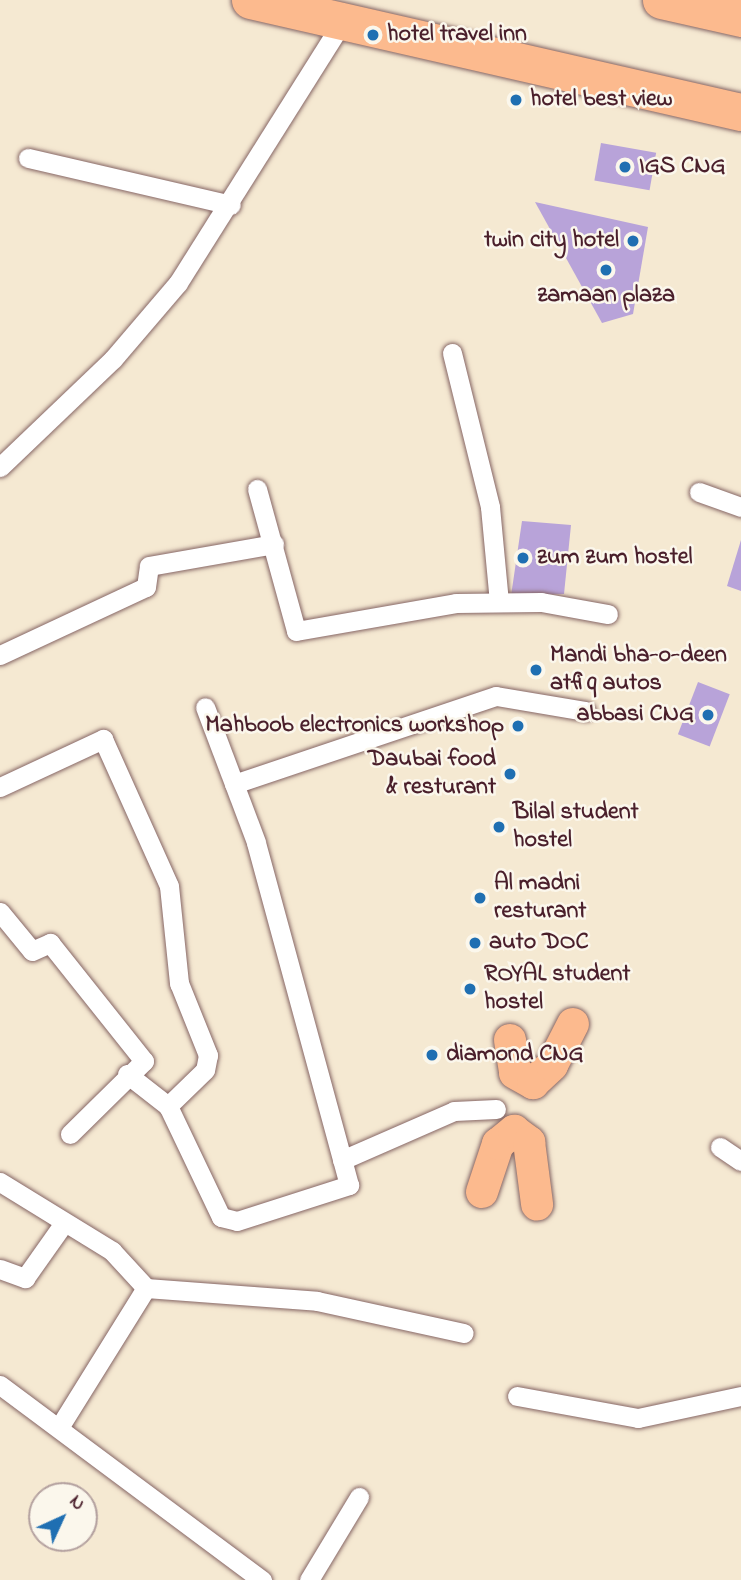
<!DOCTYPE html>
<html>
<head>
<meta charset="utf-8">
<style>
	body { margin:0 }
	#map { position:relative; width:741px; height:1580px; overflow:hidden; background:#f5e9d2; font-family:"Indie Flower",sans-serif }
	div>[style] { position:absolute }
	.building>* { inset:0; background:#b8a3d9; transform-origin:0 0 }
	.roads { filter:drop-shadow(0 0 2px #866665) drop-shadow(0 0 2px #866665) }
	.street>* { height:19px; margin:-9.5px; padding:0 9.5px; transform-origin:9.5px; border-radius:9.5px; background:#fff }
	.primary>* { height:32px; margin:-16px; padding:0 16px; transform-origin:16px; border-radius:16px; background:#fcba8e }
	.highway>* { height:37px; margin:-18.5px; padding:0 18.5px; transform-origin:18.5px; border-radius:18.5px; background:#fcba8e }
	.dots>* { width:19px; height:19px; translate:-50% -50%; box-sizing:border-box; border:4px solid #fbf7ec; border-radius:50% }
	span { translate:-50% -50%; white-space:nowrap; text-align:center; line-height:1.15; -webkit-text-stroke:5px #fbf7ec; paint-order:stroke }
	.poi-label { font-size:24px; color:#4a1f2b; font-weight:700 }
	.left { translate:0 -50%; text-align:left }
	.right { translate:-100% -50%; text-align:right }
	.north { position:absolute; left:28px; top:1482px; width:70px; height:70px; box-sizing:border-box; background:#fbf7ec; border:2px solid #b4a19f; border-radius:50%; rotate:45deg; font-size:19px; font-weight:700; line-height:28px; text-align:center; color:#4a1f2b }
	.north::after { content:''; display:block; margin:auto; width:24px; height:32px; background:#1f6fb2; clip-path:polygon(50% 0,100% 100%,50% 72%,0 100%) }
</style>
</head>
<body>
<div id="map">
	<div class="building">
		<i style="left:601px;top:143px;width:56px;height:38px;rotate:10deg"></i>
		<i style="clip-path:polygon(535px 202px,648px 227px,633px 314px,602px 323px)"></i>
		<i style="clip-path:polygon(522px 521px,571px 525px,564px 594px,511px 596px)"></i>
		<i style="clip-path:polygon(741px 540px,741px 591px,727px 586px)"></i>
		<i style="left:698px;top:682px;width:34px;height:56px;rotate:21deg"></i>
	</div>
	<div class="roads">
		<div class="street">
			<i style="left:28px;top:158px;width:208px;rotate:13deg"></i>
			<i style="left:452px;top:353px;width:159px;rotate:76.1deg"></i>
			<i style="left:490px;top:507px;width:95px;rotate:84.6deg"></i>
			<i style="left:0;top:467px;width:156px;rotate:-43.7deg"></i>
			<i style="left:113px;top:359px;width:100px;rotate:-49.5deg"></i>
			<i style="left:178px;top:283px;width:310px;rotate:-57.8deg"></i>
			<i style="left:257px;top:489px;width:147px;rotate:74.6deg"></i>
			<i style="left:296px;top:631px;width:162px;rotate:-9.9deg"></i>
			<i style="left:456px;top:603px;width:85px;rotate:-0.7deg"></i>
			<i style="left:541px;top:602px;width:68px;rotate:10.2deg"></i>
			<i style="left:699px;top:492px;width:45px;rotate:19.7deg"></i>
			<i style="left:0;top:655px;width:161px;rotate:-25deg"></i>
			<i style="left:146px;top:587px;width:21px;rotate:-82deg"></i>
			<i style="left:149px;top:566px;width:127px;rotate:-10deg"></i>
			<i style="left:234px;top:784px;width:276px;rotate:-18.6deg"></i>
			<i style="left:496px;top:696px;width:91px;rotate:9.5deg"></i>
			<i style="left:0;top:787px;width:114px;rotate:-25deg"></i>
			<i style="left:103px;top:739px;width:161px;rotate:65.8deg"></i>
			<i style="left:169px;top:886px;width:98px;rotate:84.1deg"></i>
			<i style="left:179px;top:983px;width:78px;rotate:68.1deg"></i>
			<i style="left:208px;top:1055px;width:15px;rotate:101deg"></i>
			<i style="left:205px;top:1070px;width:52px;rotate:135.8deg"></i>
			<i style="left:168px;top:1106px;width:123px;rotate:64.5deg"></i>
			<i style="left:221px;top:1217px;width:16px;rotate:14deg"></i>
			<i style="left:237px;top:1221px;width:118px;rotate:-17.8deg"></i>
			<i style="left:349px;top:1185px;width:355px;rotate:-105.2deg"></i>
			<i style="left:256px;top:842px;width:144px;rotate:-110.7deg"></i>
			<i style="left:0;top:912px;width:50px;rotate:50.6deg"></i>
			<i style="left:32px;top:951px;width:20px;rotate:-24deg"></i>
			<i style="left:50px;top:943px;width:151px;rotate:51.5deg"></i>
			<i style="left:144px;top:1061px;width:104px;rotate:135.4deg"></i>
			<i style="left:127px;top:1074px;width:52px;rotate:38deg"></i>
			<i style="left:720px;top:1147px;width:25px;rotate:34deg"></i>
			<i style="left:342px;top:1160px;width:122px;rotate:-23.6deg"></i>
			<i style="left:454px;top:1111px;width:42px;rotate:-2.7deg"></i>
			<i style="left:0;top:1182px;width:132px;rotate:31.6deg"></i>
			<i style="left:112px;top:1251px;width:50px;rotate:47.4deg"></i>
			<i style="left:0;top:1269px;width:27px;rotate:20deg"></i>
			<i style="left:25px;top:1278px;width:67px;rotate:-54.7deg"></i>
			<i style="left:0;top:1385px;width:327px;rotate:36.7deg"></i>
			<i style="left:517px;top:1396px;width:123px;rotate:10.3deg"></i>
			<i style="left:638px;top:1418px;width:105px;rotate:-12.1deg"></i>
			<i style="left:60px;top:1426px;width:163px;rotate:-58.1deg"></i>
			<i style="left:146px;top:1288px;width:171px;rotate:4.3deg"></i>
			<i style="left:317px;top:1301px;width:150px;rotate:12.3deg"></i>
			<i style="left:309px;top:1580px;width:97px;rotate:-58.9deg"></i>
		</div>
		<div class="primary">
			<i style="left:510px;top:1040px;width:33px;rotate:81deg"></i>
			<i style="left:515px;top:1073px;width:21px;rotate:29deg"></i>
			<i style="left:533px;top:1083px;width:26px;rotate:-43deg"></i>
			<i style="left:552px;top:1065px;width:46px;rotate:-62.9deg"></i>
			<i style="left:482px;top:1192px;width:51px;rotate:-71.6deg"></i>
			<i style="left:498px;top:1144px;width:21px;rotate:-39deg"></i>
			<i style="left:514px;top:1131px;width:19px;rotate:36deg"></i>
			<i style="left:529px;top:1142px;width:63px;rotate:82.6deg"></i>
		</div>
		<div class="highway">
			<i style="left:250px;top:0;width:504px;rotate:12.85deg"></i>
			<i style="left:661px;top:0;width:82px;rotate:12.7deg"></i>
		</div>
	</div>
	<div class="dots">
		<i style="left:373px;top:35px;background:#1f6fb2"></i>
		<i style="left:516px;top:100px;background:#1f6fb2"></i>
		<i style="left:625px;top:167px;background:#1f6fb2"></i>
		<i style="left:633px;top:241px;background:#1f6fb2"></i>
		<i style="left:606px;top:270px;background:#1f6fb2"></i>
		<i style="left:523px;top:558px;background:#1f6fb2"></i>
		<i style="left:536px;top:670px;background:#1f6fb2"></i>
		<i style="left:708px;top:715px;background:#1f6fb2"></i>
		<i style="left:518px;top:726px;background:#1f6fb2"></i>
		<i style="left:510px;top:774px;background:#1f6fb2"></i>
		<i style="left:499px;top:827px;background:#1f6fb2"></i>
		<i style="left:480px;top:898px;background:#1f6fb2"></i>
		<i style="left:475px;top:943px;background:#1f6fb2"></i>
		<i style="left:470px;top:989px;background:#1f6fb2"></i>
		<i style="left:432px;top:1055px;background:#1f6fb2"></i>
	</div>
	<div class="poi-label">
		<span class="left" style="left:387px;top:35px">hotel travel inn</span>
		<span class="left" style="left:530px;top:100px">hotel best view</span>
		<span class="left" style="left:639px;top:167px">IGS CNG</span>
		<span class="right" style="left:619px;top:241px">twin city hotel</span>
		<span style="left:606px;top:296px">zamaan plaza</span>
		<span class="left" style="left:537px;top:558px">zum zum hostel</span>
		<span class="left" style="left:550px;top:670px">Mandi bha-o-deen<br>atfiq autos</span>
		<span class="right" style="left:694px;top:715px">abbasi CNG</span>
		<span class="right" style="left:504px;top:726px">Mahboob electronics workshop</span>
		<span class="right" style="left:496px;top:774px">Daubai food<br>&amp; resturant</span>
		<span class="left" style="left:513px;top:827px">Bilal student<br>hostel</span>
		<span class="left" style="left:494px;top:898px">Al madni<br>resturant</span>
		<span class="left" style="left:489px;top:943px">auto DOC</span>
		<span class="left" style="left:484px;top:989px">ROYAL student<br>hostel</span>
		<span class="left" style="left:446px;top:1055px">diamond CNG</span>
	</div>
	<div class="north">N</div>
</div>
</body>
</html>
